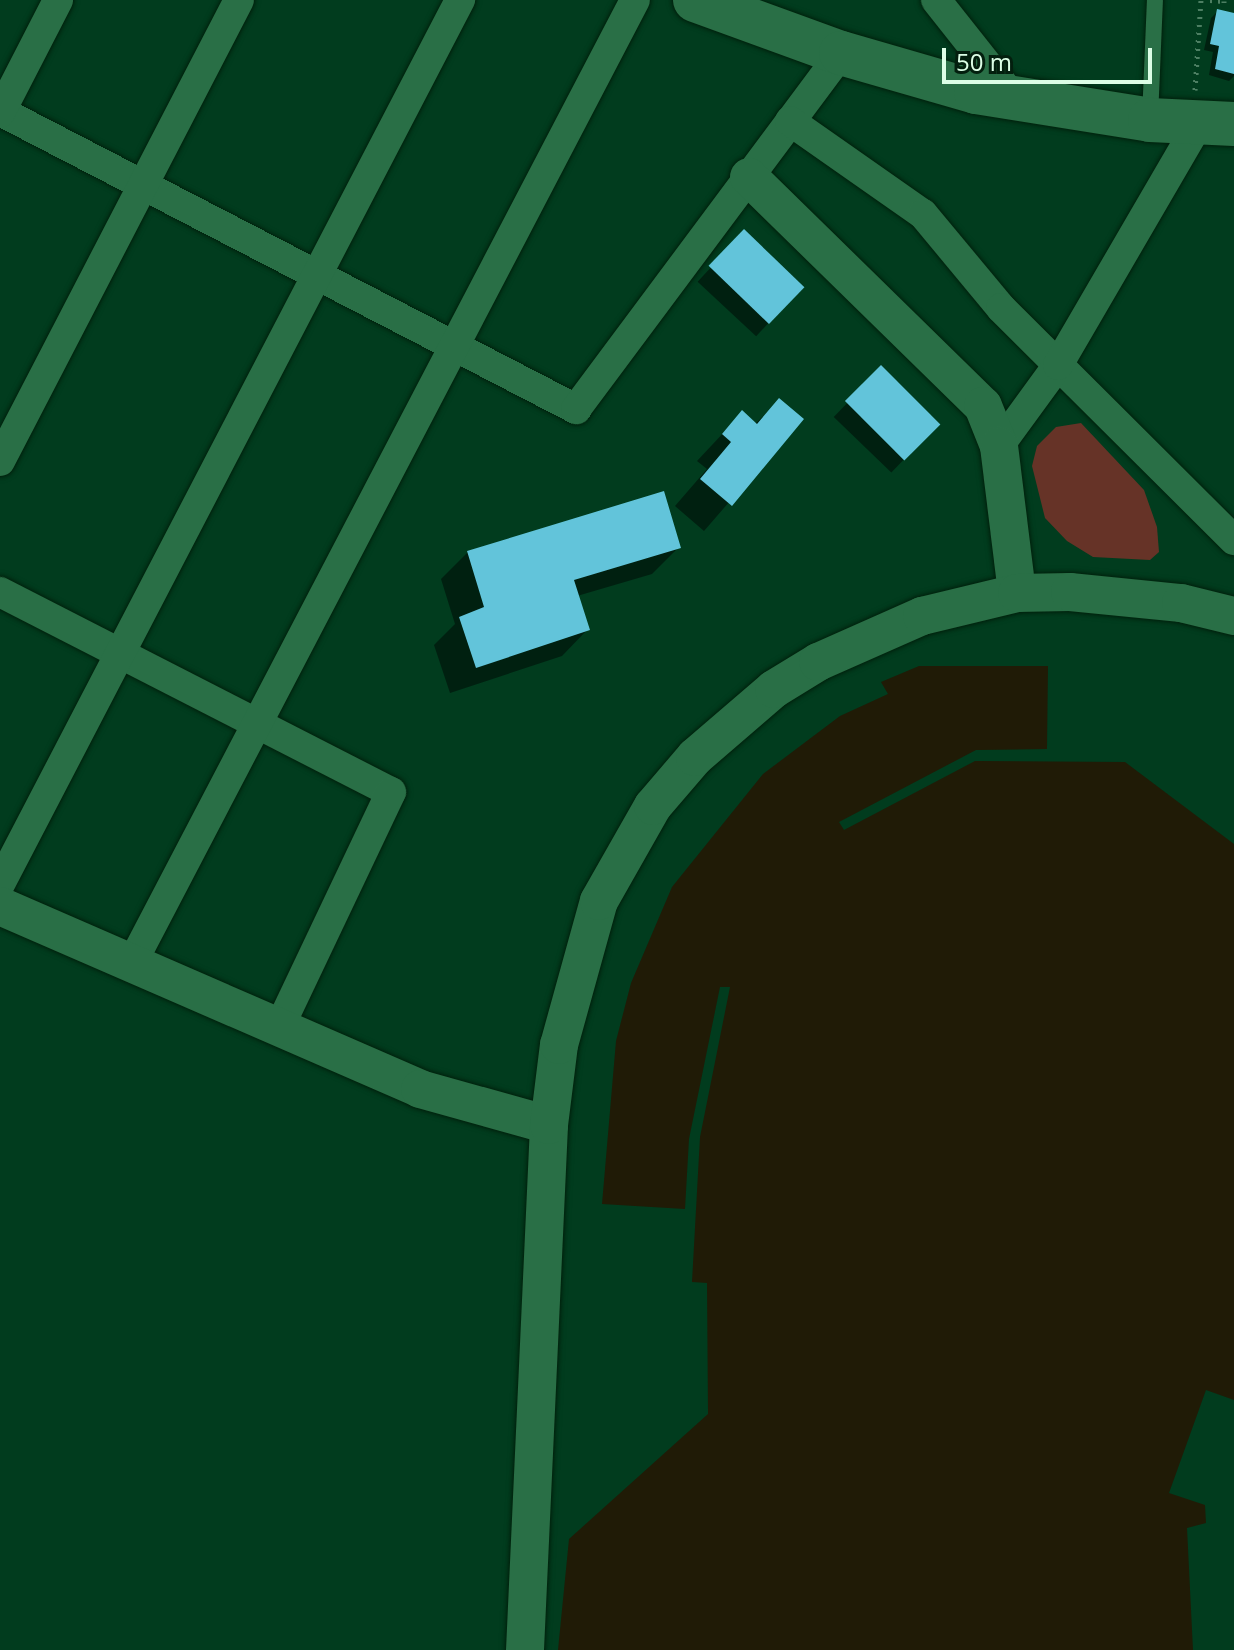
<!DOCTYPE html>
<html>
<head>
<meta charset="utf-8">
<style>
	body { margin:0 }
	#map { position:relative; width:1234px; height:1650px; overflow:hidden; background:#013c1e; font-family:"Open Sans",sans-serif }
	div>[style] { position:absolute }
	.green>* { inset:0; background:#663327 }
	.water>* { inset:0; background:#201b06 }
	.shadow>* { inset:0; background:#0007; transform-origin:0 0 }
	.building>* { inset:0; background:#62c4da; transform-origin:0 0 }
	.path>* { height:5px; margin-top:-2.5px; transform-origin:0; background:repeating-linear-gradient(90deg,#4d7f63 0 2px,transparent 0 8px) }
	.roads { filter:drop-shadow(0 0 2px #00200c) drop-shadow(0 0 2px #00200c) }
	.service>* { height:16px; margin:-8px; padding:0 8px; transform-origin:8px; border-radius:8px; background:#296f46 }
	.minor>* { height:30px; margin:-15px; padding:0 15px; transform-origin:15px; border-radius:15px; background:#296f46 }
	.tertiary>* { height:38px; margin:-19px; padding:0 19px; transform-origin:19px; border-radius:19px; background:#296f46 }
	.secondary>* { height:44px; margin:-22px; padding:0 22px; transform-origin:22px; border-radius:22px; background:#296f46 }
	span { translate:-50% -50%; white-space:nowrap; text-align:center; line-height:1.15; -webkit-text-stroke:8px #031f0e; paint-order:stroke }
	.scale { position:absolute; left:942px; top:48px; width:210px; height:36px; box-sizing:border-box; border:4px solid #dcfee6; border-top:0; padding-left:10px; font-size:24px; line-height:28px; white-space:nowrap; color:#dcfee6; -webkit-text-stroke:6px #031f0e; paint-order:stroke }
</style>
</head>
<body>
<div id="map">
	<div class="green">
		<i style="clip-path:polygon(1081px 423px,1144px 490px,1157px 527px,1159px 552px,1150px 560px,1093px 557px,1067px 541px,1045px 518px,1032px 466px,1037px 446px,1056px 427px)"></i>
	</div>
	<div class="water">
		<i style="clip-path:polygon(919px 666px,1048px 666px,1047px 749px,976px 750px,839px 822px,844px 830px,975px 761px,1125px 762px,1234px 844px,1234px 1400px,1206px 1390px,1169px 1493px,1205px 1505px,1206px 1523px,1187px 1528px,1193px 1650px,558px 1650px,569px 1539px,708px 1414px,707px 1283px,692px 1282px,700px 1137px,730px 987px,720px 987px,689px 1139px,685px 1209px,602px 1204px,616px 1041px,631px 983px,672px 887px,763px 774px,840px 716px,888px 694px,881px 682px)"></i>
	</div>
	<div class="shadow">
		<i style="clip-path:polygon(1218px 11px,1234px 15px,1234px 76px,1229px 81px,1209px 75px,1213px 52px,1204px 50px,1211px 18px)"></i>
		<i style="left:744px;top:232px;width:80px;height:68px;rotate:43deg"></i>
		<i style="left:881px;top:368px;width:80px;height:68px;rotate:44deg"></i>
		<i style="clip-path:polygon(779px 401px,801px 419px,704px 531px,675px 506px,707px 469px,697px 461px,742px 413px,755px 424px)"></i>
		<i style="clip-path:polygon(678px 548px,652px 574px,577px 596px,588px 629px,562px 656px,450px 693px,434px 645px,455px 624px,441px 579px,468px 552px)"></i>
	</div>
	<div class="building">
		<i style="clip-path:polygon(1217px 9px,1234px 13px,1234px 74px,1215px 69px,1219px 46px,1210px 44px)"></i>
		<i style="left:744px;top:229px;width:84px;height:51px;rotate:44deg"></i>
		<i style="left:881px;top:365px;width:84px;height:51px;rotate:45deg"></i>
		<i style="clip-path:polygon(779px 398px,804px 419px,732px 506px,700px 479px,731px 442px,722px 434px,742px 410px,757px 424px)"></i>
		<i style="clip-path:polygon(664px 491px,681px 548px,574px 580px,590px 630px,476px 668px,459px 617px,484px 607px,467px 551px)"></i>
	</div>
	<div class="path">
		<i style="left:1210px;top:0;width:14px;rotate:4deg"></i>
		<i style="left:1224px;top:1px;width:7px;rotate:90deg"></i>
		<i style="left:1195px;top:90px;width:90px;rotate:-86.2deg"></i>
	</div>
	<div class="roads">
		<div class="service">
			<i style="left:1150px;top:118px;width:118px;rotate:-87.6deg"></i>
		</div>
		<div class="minor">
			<i style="left:936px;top:0;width:129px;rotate:51.6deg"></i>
			<i style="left:0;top:111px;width:649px;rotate:27.36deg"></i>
			<i style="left:576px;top:409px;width:444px;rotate:-53.3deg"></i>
			<i style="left:0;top:113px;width:127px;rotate:-62.8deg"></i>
			<i style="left:790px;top:121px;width:162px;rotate:35deg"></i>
			<i style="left:923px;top:214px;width:122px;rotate:50.3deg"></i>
			<i style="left:1001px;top:308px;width:329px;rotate:44.9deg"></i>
			<i style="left:999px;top:446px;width:100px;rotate:-53.9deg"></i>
			<i style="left:1058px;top:365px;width:280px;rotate:-59.8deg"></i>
			<i style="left:0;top:461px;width:519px;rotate:-62.6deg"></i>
			<i style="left:0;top:592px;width:439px;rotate:27.1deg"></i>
			<i style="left:391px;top:792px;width:261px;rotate:115.4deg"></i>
			<i style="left:0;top:884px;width:997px;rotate:-62.51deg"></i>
			<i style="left:132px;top:963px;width:1086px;rotate:-62.42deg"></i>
		</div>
		<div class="tertiary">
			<i style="left:749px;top:177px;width:327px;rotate:44.4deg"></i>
			<i style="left:983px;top:406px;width:43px;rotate:68.2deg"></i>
			<i style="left:999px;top:446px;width:148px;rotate:83deg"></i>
			<i style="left:0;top:906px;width:458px;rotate:23.5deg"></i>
			<i style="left:420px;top:1089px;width:134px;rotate:15.6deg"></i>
			<i style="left:525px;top:1650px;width:526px;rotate:-87.38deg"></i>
			<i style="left:549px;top:1125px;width:81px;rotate:-82.9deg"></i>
			<i style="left:559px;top:1045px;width:149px;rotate:-74.5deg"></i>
			<i style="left:599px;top:901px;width:109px;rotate:-60.4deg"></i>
			<i style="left:653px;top:806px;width:65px;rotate:-49.4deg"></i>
			<i style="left:695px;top:757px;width:104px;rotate:-40.7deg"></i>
			<i style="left:774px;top:689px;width:52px;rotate:-31.5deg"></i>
			<i style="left:818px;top:662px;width:114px;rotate:-23.9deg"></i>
			<i style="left:922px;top:616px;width:98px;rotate:-13.6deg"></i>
			<i style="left:1017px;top:593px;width:53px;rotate:-1.1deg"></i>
			<i style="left:1070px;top:592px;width:112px;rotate:5.7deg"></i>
			<i style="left:1181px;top:603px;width:55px;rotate:13.8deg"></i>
		</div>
		<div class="secondary">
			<i style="left:695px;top:0;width:155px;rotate:20deg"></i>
			<i style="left:841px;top:53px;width:141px;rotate:16.1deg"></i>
			<i style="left:976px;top:92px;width:176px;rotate:9.1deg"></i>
			<i style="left:1150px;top:120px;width:84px;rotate:2.7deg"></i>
		</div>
	</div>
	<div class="scale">50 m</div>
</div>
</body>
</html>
